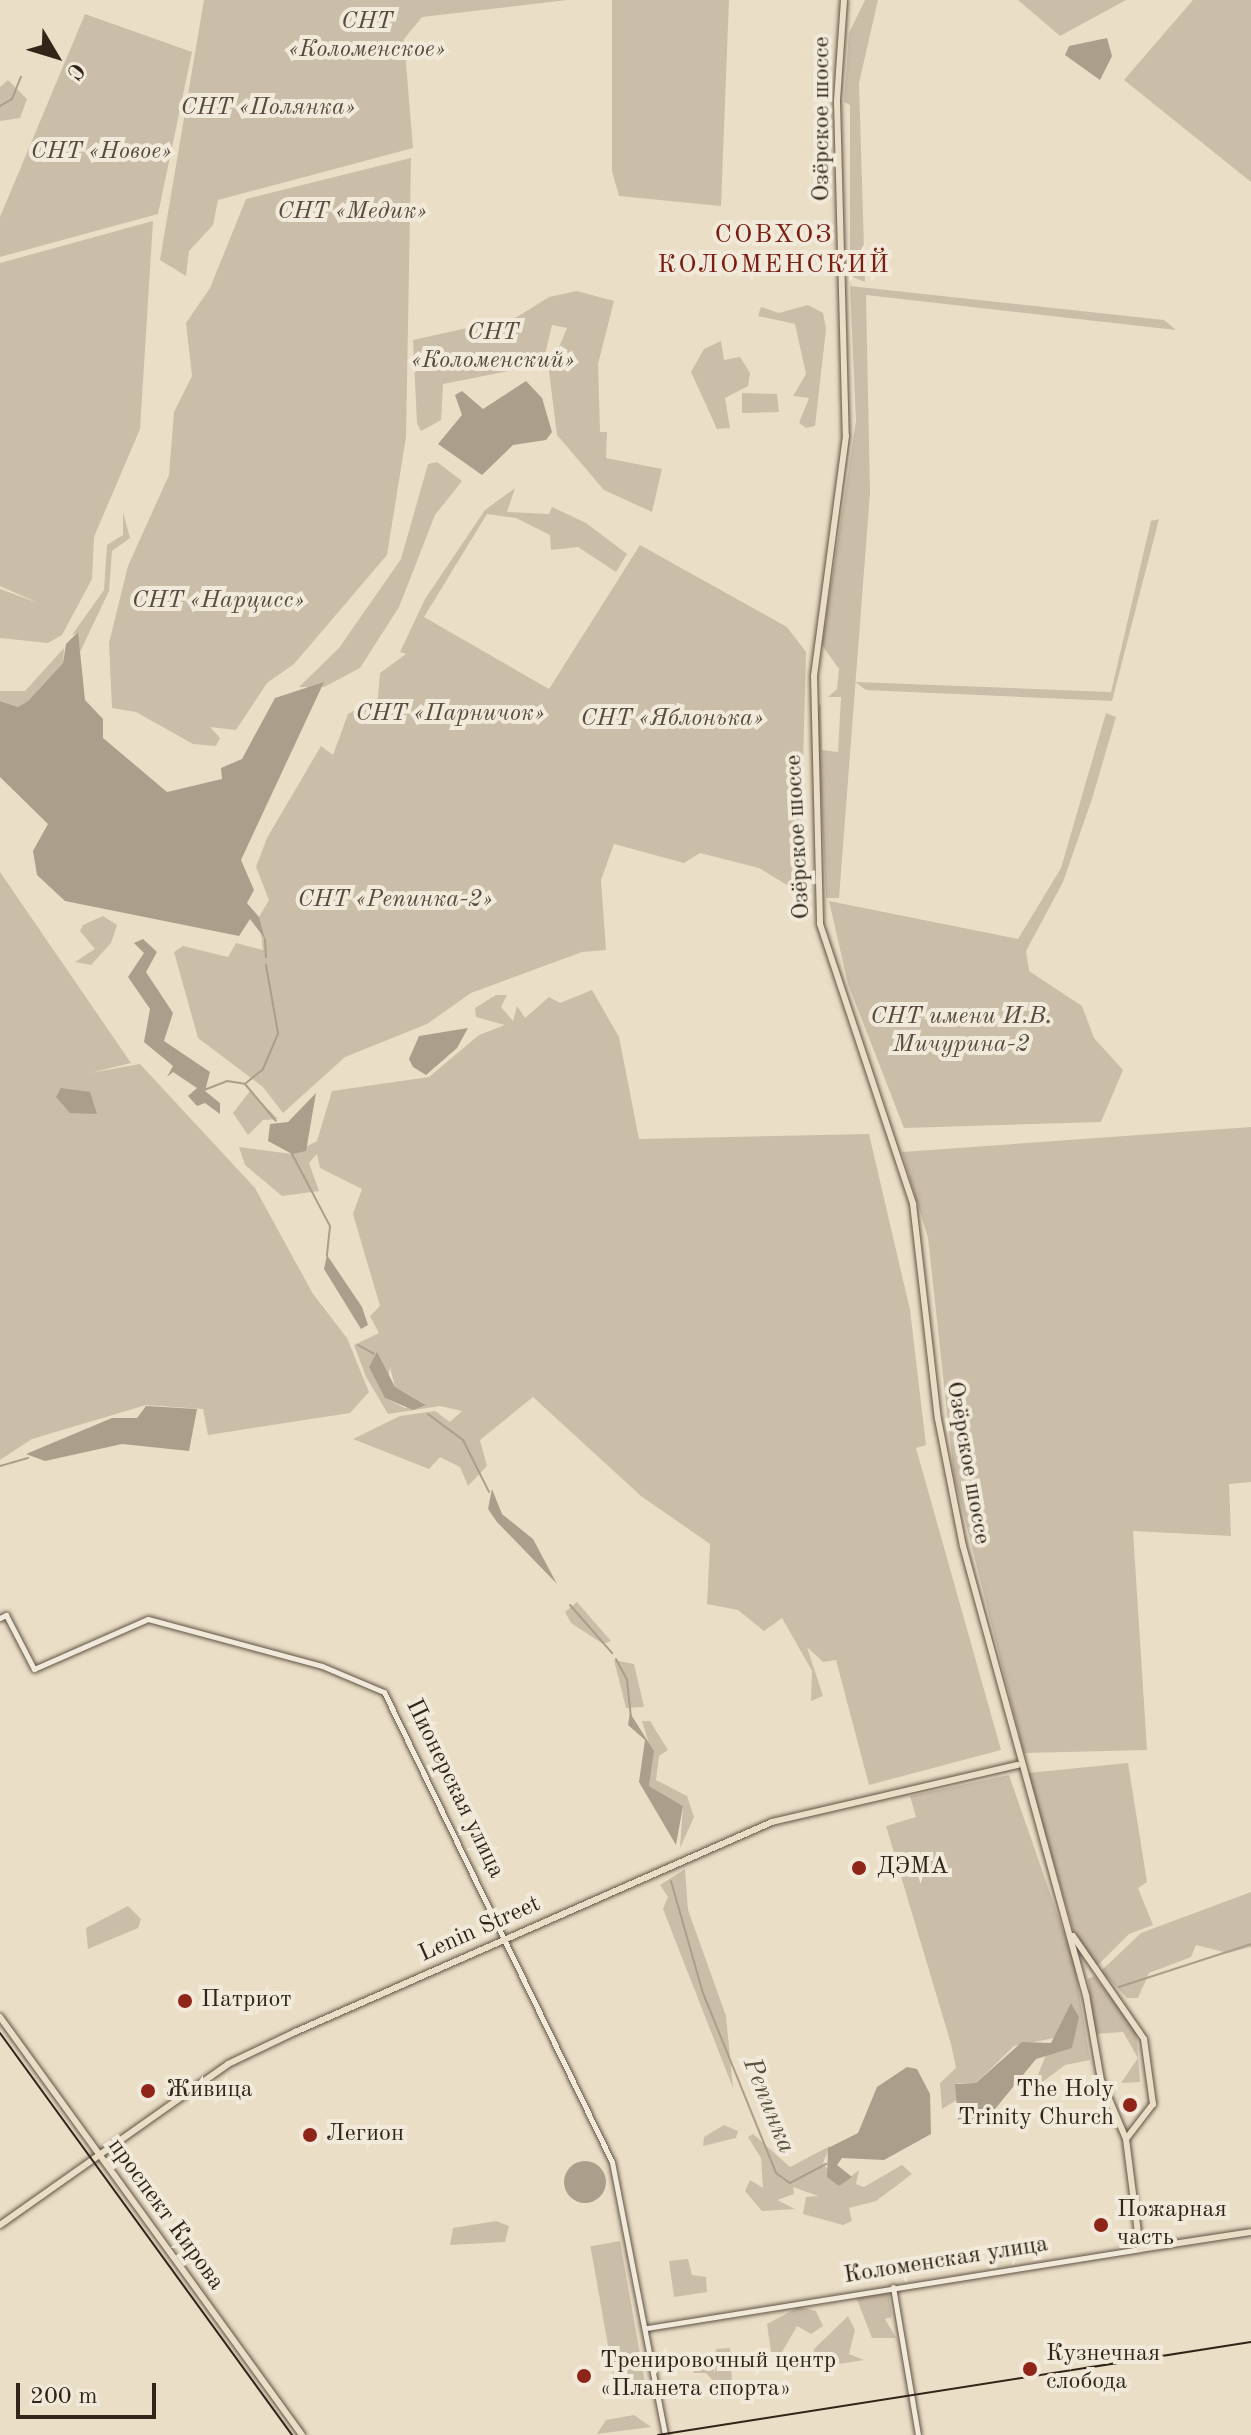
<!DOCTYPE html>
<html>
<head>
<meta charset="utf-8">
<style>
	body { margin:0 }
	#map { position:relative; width:1251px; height:2435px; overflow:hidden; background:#eadec6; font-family:"Old Standard TT",serif }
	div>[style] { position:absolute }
	.green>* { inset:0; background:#cbbea8; transform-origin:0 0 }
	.water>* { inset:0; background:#ab9f8b }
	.round { border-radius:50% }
	.stream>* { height:2px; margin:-1px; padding:0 1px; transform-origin:1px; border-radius:1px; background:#ab9f8b }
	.roads { filter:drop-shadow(0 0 2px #605244) drop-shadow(0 0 2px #605244) }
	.minor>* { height:5px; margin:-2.5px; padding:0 2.5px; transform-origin:2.5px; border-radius:2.5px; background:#f1eada }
	.major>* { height:6px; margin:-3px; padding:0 3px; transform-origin:3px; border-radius:3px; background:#eadec6 }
	.tram>* { height:2px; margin:-1px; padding:0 1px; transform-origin:1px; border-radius:1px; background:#322418 }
	.dots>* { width:22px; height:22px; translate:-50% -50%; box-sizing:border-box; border:4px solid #f1eada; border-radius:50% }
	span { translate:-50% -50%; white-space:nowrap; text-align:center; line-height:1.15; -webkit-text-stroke:8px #f1eada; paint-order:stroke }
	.park-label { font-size:24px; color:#584a3c; font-style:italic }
	.street-label { font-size:24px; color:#322418 }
	.poi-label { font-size:24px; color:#322418 }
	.left { translate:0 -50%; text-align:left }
	.right { translate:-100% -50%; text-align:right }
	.neighbourhood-label { font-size:26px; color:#7a1f14; letter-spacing:2px }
	.water-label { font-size:26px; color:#5c4f40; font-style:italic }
	.north { position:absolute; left:16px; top:16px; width:80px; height:80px; -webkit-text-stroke:6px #f1eada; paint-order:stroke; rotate:128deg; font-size:22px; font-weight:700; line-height:32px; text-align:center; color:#322418 }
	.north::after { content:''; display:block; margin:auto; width:28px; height:36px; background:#322418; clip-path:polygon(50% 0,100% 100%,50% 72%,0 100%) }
	.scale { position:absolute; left:16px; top:2383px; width:140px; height:36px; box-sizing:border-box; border:4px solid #322418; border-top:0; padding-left:10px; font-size:24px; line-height:28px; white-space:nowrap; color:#322418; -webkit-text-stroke:6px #f1eada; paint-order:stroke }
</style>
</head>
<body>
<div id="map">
	<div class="green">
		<i style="clip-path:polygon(204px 0,567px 0,422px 17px,404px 39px,413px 148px,218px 200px,213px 225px,189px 251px,186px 276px,160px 260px)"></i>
		<i style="clip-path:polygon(612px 0,729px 0,721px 206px,619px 196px,612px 171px)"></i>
		<i style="clip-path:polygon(865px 0,878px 0,859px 83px,865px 282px,850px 276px,850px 105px,844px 102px,849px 33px)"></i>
		<i style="clip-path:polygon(1018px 0,1126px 0,1060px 36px)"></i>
		<i style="clip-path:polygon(1193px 0,1251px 0,1251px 182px,1124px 80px)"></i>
		<i style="clip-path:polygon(85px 14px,192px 52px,158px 214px,0 257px,0 217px)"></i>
		<i style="clip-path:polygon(8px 80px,27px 99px,20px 118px,0 121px,0 87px)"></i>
		<i style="clip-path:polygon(411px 158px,406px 437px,387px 555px,294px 664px,267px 683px,236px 730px,210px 727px,220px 738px,216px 746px,193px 744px,136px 712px,112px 708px,109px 643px,128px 566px,169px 475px,174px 412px,192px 376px,186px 323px,210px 288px,246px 199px)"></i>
		<i style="clip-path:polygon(153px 221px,140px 429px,94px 537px,92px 579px,62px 635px,48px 643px,0 638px,0 589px,38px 603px,0 586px,0 263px)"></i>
		<i style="clip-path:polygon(850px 286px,1164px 320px,1176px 330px,866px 295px,870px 493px,839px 898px,826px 898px,817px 710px,821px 703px,822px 750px,838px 752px,841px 697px,828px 697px,837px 689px,839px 669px,822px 645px,856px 421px)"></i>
		<i style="clip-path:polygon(577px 291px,614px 301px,598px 364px,600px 432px,607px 432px,606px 458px,662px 469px,652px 512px,604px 490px,557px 435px,549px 371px,567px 328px,552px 325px,545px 355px,524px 368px,443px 384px,441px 420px,421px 431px,417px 423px,413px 340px,517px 317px,549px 297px)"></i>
		<i style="clip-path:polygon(808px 305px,823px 313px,826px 329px,815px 426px,806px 428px,799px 423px,809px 398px,793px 396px,806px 374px,795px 324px,758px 316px,761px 307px,779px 313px)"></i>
		<i style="clip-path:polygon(721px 341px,724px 360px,740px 357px,750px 373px,748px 386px,725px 398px,730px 428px,717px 429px,691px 372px,704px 349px)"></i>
		<i style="clip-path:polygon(742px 393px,777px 394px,779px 412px,742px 413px)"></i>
		<i style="clip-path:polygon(437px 462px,462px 481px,435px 515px,399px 607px,360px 668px,324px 687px,299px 687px,339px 648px,401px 559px,428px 464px)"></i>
		<i style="clip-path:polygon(515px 488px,507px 512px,549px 514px,552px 507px,586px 523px,627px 554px,616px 572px,578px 547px,551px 550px,550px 535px,516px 518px,487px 514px,424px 617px,549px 689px,640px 545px,787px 627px,806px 652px,800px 880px,790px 887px,759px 868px,700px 853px,684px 863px,614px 844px,601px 880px,606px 950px,582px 952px,471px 993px,427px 1024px,345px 1057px,283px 1113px,263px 1087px,198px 1038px,174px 952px,183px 946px,228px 957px,236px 943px,263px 950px,259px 917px,269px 900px,256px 867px,267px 838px,321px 746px,333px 755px,348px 714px,378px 698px,380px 673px,406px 654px,400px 652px,425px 599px,485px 510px)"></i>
		<i style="clip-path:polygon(123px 512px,130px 538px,112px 551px,109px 591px,80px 652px,77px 633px,72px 635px,104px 590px,107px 545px,123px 535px)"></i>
		<i style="clip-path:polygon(1159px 519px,1112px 701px,866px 690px,855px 682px,1111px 692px,1151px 521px)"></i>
		<i style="clip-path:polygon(64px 648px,63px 663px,28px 701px,18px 707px,0 701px,0 691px,25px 691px)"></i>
		<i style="clip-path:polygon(1106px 713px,1116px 717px,1092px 799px,1063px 882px,1026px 951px,1029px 971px,1082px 1006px,1094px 1038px,1123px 1070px,1101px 1122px,904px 1128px,848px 984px,829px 901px,1018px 939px,1061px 868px)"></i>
		<i style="clip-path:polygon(0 872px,131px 1063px,90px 1073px,140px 1064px,255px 1188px,313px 1294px,347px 1338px,369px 1392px,350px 1413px,208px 1435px,203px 1409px,146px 1405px,32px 1439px,0 1460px)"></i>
		<i style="clip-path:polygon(103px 916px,117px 925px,111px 943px,91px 965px,75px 962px,95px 949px,80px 931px,83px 925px)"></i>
		<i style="clip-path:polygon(evenodd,592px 990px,619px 1037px,639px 1139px,869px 1134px,910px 1310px,926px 1445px,916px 1448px,1001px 1750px,869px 1785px,836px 1660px,823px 1662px,807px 1647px,823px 1696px,811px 1701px,812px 1671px,782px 1618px,764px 1631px,738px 1610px,707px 1604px,710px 1544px,641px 1496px,533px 1397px,480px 1440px,487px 1466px,468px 1486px,460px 1467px,440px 1457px,429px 1469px,353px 1439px,400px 1416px,435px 1411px,450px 1422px,462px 1411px,440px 1406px,388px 1414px,366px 1377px,354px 1345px,379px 1333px,370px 1316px,380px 1306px,353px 1214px,362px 1189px,320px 1168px,317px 1154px,309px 1163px,319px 1191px,282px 1196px,245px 1165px,239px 1147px,292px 1154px,317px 1141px,332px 1091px,429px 1077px,479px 1035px,505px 1025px,476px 1017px,475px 1008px,496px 995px,507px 995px,501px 1007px,513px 1021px,517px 1006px,525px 1018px,549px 997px,560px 1003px,592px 990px,390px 1367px,395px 1387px,425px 1404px,405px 1408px,385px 1398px,390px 1367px)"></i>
		<i style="clip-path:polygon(250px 1091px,278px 1119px,263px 1120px,248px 1135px,233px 1113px)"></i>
		<i style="clip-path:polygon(1251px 1127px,1251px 1482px,1229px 1484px,1231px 1536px,1133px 1531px,1147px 1750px,1024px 1753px,954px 1476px,928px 1238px,902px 1152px)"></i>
		<i style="clip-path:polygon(577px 1602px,611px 1641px,603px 1644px,571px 1623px,565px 1612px)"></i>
		<i style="clip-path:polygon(614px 1660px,634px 1664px,644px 1707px,626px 1708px)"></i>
		<i style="clip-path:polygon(642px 1721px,650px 1721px,668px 1750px,659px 1756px,656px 1780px,687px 1796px,694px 1817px,680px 1848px,683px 1806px,649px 1786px,653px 1757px)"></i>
		<i style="clip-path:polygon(1128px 1763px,1147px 1882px,1138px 1888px,1153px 1925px,1129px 1934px,1096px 1967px,1074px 1933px,1028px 1773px)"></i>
		<i style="clip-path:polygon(1009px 1775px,1074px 1962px,1090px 2060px,1065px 2065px,1032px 2090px,1047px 2052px,1072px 2048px,1071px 2004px,1059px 2037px,1014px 2046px,976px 2083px,957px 2083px,960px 2098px,942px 2109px,940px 2083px,956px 2068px,951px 2044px,886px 1826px,916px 1817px,910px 1796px)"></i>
		<i style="clip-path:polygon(685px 1869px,688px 1910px,726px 2016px,733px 2088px,663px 1909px,668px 1897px,660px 1885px)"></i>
		<i style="clip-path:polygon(1251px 1892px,1251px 1947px,1228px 1953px,1196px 1945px,1191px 1957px,1149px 1973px,1138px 1998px,1127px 1998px,1101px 1971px,1141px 1933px)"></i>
		<i style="clip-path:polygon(128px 1906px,141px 1919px,138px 1928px,88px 1949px,86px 1928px)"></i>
		<i style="clip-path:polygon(1094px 1976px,1136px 2029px,1140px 2082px,1121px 2083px,1138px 2058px,1123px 2032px,1095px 2034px,1088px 1979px)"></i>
		<i style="clip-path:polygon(724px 2125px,738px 2131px,736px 2138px,703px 2146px,704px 2137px)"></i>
		<i style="clip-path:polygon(753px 2134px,790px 2167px,830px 2146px,823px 2163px,839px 2186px,859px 2170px,856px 2184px,864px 2187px,902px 2165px,912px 2174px,876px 2201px,849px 2208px,852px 2221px,843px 2225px,803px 2214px,806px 2197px,818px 2196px,793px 2187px,794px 2194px,777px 2200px,795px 2209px,762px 2211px,745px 2191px,750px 2180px,763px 2188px,761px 2158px,748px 2137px)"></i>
		<i style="clip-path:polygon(496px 2221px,509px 2226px,505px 2242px,450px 2245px,453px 2228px)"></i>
		<i style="left:620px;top:2241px;width:149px;height:30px;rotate:80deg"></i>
		<i style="clip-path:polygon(688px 2259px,692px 2275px,706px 2277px,707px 2292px,674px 2297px,669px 2261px)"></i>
		<i style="clip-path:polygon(888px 2291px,892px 2317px,885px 2319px,896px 2338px,872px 2338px,856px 2297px)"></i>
		<i style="clip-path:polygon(799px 2307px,816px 2311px,823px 2326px,811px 2334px,797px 2326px,782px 2352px,771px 2352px,767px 2324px)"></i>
		<i style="clip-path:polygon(848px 2316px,855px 2330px,849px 2354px,864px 2360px,812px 2368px,814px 2349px)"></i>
		<i style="clip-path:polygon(730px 2348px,732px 2383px,720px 2388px,706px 2373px,693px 2373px,707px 2352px,715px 2373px,716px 2349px)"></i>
		<i style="clip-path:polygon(634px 2415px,651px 2427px,597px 2434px,606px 2420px)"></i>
	</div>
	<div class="water">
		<i style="clip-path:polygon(1107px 38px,1112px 56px,1100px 80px,1065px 55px,1069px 46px)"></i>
		<i style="clip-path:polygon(526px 381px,542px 398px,552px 432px,546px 440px,513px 445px,482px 475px,438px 444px,462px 415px,455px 395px,462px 391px,483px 409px)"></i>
		<i style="clip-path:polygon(78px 632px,85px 700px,103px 719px,103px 738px,167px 792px,222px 779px,221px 768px,242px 759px,275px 698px,324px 682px,241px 860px,254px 890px,247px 903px,259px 917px,265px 939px,250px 919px,239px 936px,65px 901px,37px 875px,33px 851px,48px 824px,0 777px,0 701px,18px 707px,28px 701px,63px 663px,66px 644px)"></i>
		<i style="clip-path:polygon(143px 939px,157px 952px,146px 972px,173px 1013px,164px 1041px,210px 1072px,205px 1091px,220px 1103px,220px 1114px,205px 1103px,197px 1106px,188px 1096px,197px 1088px,173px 1072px,167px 1077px,173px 1066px,144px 1042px,150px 1009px,128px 977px,144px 953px,134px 943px)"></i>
		<i style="clip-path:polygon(468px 1028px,457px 1048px,426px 1075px,413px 1067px,409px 1059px,419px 1036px)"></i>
		<i style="clip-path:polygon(61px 1088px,90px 1092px,97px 1114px,70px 1113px,56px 1097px)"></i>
		<i style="clip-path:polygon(316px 1093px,306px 1151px,292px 1154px,268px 1141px,270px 1124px,288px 1122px)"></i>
		<i style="clip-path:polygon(327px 1255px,362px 1307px,368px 1325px,361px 1329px,324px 1269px)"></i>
		<i style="clip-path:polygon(377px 1352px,395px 1387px,426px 1405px,413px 1410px,385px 1398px,369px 1367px)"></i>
		<i style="clip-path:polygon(146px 1406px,197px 1409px,189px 1451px,122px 1444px,45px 1461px,26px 1454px,112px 1418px,137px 1418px)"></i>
		<i style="clip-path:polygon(492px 1489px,502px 1514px,533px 1539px,557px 1584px,497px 1522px,488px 1509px)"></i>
		<i style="clip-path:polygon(630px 1713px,654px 1751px,649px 1786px,683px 1806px,676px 1845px,639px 1782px,645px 1740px,628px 1725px)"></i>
		<i style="clip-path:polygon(1071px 2003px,1079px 2017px,1072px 2048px,1036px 2059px,995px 2109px,975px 2122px,958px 2120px,955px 2084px,976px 2083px,1022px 2042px,1051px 2043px)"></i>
		<i style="clip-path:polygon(907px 2067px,917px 2069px,930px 2094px,931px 2134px,884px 2160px,842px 2158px,837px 2165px,852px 2177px,839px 2186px,827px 2177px,828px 2148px,858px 2133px,877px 2087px)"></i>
		<i class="round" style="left:564px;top:2161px;width:42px;height:42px"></i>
	</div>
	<div class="stream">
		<i style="left:0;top:106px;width:14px;rotate:-30deg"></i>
		<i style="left:12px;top:99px;width:24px;rotate:-68deg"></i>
		<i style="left:265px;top:939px;width:18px;rotate:87deg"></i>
		<i style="left:246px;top:1083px;width:22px;rotate:-39deg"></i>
		<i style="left:263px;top:1069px;width:39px;rotate:-67deg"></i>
		<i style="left:278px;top:1033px;width:69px;rotate:-100deg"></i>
		<i style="left:204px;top:1090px;width:25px;rotate:-21deg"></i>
		<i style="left:227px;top:1081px;width:18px;rotate:9deg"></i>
		<i style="left:245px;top:1084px;width:48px;rotate:50deg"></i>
		<i style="left:292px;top:1154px;width:81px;rotate:62.2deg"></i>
		<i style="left:330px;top:1226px;width:30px;rotate:96deg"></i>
		<i style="left:358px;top:1345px;width:18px;rotate:29deg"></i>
		<i style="left:428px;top:1414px;width:44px;rotate:36.6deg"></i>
		<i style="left:463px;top:1440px;width:58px;rotate:63.4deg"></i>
		<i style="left:0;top:1466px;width:29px;rotate:-16deg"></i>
		<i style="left:570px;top:1605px;width:64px;rotate:48.8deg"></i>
		<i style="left:616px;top:1659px;width:24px;rotate:62deg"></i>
		<i style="left:627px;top:1680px;width:37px;rotate:84deg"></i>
		<i style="left:671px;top:1881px;width:116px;rotate:74.1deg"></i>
		<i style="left:703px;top:1993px;width:194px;rotate:67.9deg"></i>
		<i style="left:776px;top:2173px;width:17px;rotate:36deg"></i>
		<i style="left:790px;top:2183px;width:41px;rotate:-27.8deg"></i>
		<i style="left:1119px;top:1987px;width:139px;rotate:-18deg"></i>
	</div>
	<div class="roads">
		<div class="minor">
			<i style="left:0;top:1618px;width:7px;rotate:-27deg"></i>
			<i style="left:6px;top:1615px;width:61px;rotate:62.6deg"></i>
			<i style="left:34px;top:1669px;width:124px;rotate:-23.7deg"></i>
			<i style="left:148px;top:1619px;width:180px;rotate:15.1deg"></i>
			<i style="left:322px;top:1666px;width:67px;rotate:22.8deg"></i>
			<i style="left:384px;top:1692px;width:522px;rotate:64.12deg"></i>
			<i style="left:612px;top:2162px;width:278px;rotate:79deg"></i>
			<i style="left:893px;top:2287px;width:150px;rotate:80.4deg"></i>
			<i style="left:647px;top:2328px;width:499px;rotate:-9.1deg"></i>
		</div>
		<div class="major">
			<i style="left:844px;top:0;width:101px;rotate:94deg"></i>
			<i style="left:837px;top:101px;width:335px;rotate:88.5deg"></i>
			<i style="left:846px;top:436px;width:242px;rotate:97.6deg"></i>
			<i style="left:814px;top:676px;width:248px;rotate:88.6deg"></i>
			<i style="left:820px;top:924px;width:295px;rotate:71.6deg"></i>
			<i style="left:913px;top:1204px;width:216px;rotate:83.4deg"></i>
			<i style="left:938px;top:1419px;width:129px;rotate:78.9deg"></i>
			<i style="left:963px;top:1546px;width:466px;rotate:74.7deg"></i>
			<i style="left:1086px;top:1995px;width:86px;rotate:80deg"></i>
			<i style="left:1101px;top:2080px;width:64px;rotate:67deg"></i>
			<i style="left:1126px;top:2139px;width:111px;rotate:82.7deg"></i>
			<i style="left:1140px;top:2249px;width:112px;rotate:-8.7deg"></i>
			<i style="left:1073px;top:1936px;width:125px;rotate:55.4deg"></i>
			<i style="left:1144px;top:2039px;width:66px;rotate:82.1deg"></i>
			<i style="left:1153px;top:2104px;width:44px;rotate:127.6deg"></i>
			<i style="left:0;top:2017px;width:516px;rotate:54.15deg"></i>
			<i style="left:0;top:2225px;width:279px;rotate:-35.2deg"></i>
			<i style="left:228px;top:2064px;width:74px;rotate:-25.5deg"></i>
			<i style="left:295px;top:2032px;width:521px;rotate:-23.76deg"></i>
			<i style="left:772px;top:1822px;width:252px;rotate:-13.1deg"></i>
		</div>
	</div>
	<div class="tram">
		<i style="left:0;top:2033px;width:497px;rotate:54deg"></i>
		<i style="left:658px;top:2435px;width:600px;rotate:-8.91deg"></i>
	</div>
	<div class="dots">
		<i style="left:859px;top:1868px;background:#8f2418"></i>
		<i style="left:185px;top:2001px;background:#8f2418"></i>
		<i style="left:148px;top:2091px;background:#8f2418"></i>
		<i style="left:1130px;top:2105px;background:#8f2418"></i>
		<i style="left:310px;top:2135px;background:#8f2418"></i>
		<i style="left:1101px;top:2225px;background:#8f2418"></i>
		<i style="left:1030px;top:2369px;background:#8f2418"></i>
		<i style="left:584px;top:2376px;background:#8f2418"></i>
	</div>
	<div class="park-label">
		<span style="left:367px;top:37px">СНТ<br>«Коломенское»</span>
		<span style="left:268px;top:109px">СНТ «Полянка»</span>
		<span style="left:101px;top:153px">СНТ «Новое»</span>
		<span style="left:352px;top:213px">СНТ «Медик»</span>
		<span style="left:493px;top:348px">СНТ<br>«Коломенский»</span>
		<span style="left:218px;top:602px">СНТ «Нарцисс»</span>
		<span style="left:450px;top:715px">СНТ «Парничок»</span>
		<span style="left:672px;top:720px">СНТ «Яблонька»</span>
		<span style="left:395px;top:901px">СНТ «Репинка-2»</span>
		<span style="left:961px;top:1032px">СНТ имени И.В.<br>Мичурина-2</span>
	</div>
	<div class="street-label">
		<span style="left:823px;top:119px;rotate:-90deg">Озёрское шоссе</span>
		<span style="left:799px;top:837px;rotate:-93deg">Озёрское шоссе</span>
		<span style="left:967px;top:1463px;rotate:80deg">Озёрское шоссе</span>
		<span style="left:454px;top:1789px;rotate:64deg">Пионерская улица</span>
		<span style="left:480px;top:1930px;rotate:-24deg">Lenin Street</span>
		<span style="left:165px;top:2215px;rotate:54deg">проспект Кирова</span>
		<span style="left:946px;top:2261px;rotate:-9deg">Коломенская улица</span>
	</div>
	<div class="poi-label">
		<span class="left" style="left:877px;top:1868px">ДЭМА</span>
		<span class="left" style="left:201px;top:2001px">Патриот</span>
		<span class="left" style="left:166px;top:2091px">Живица</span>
		<span class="right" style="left:1114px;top:2105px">The Holy<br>Trinity Church</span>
		<span class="left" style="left:326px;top:2135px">Легион</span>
		<span class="left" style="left:1117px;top:2225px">Пожарная<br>часть</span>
		<span class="left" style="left:1046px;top:2369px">Кузнечная<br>слобода</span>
		<span class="left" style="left:600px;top:2376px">Тренировочный центр<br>«Планета спорта»</span>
	</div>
	<div class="neighbourhood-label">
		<span style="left:774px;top:251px">СОВХОЗ<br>КОЛОМЕНСКИЙ</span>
	</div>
	<div class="water-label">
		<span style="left:768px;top:2106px;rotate:68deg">Репинка</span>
	</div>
	<div class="north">С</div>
	<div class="scale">200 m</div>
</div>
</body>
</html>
